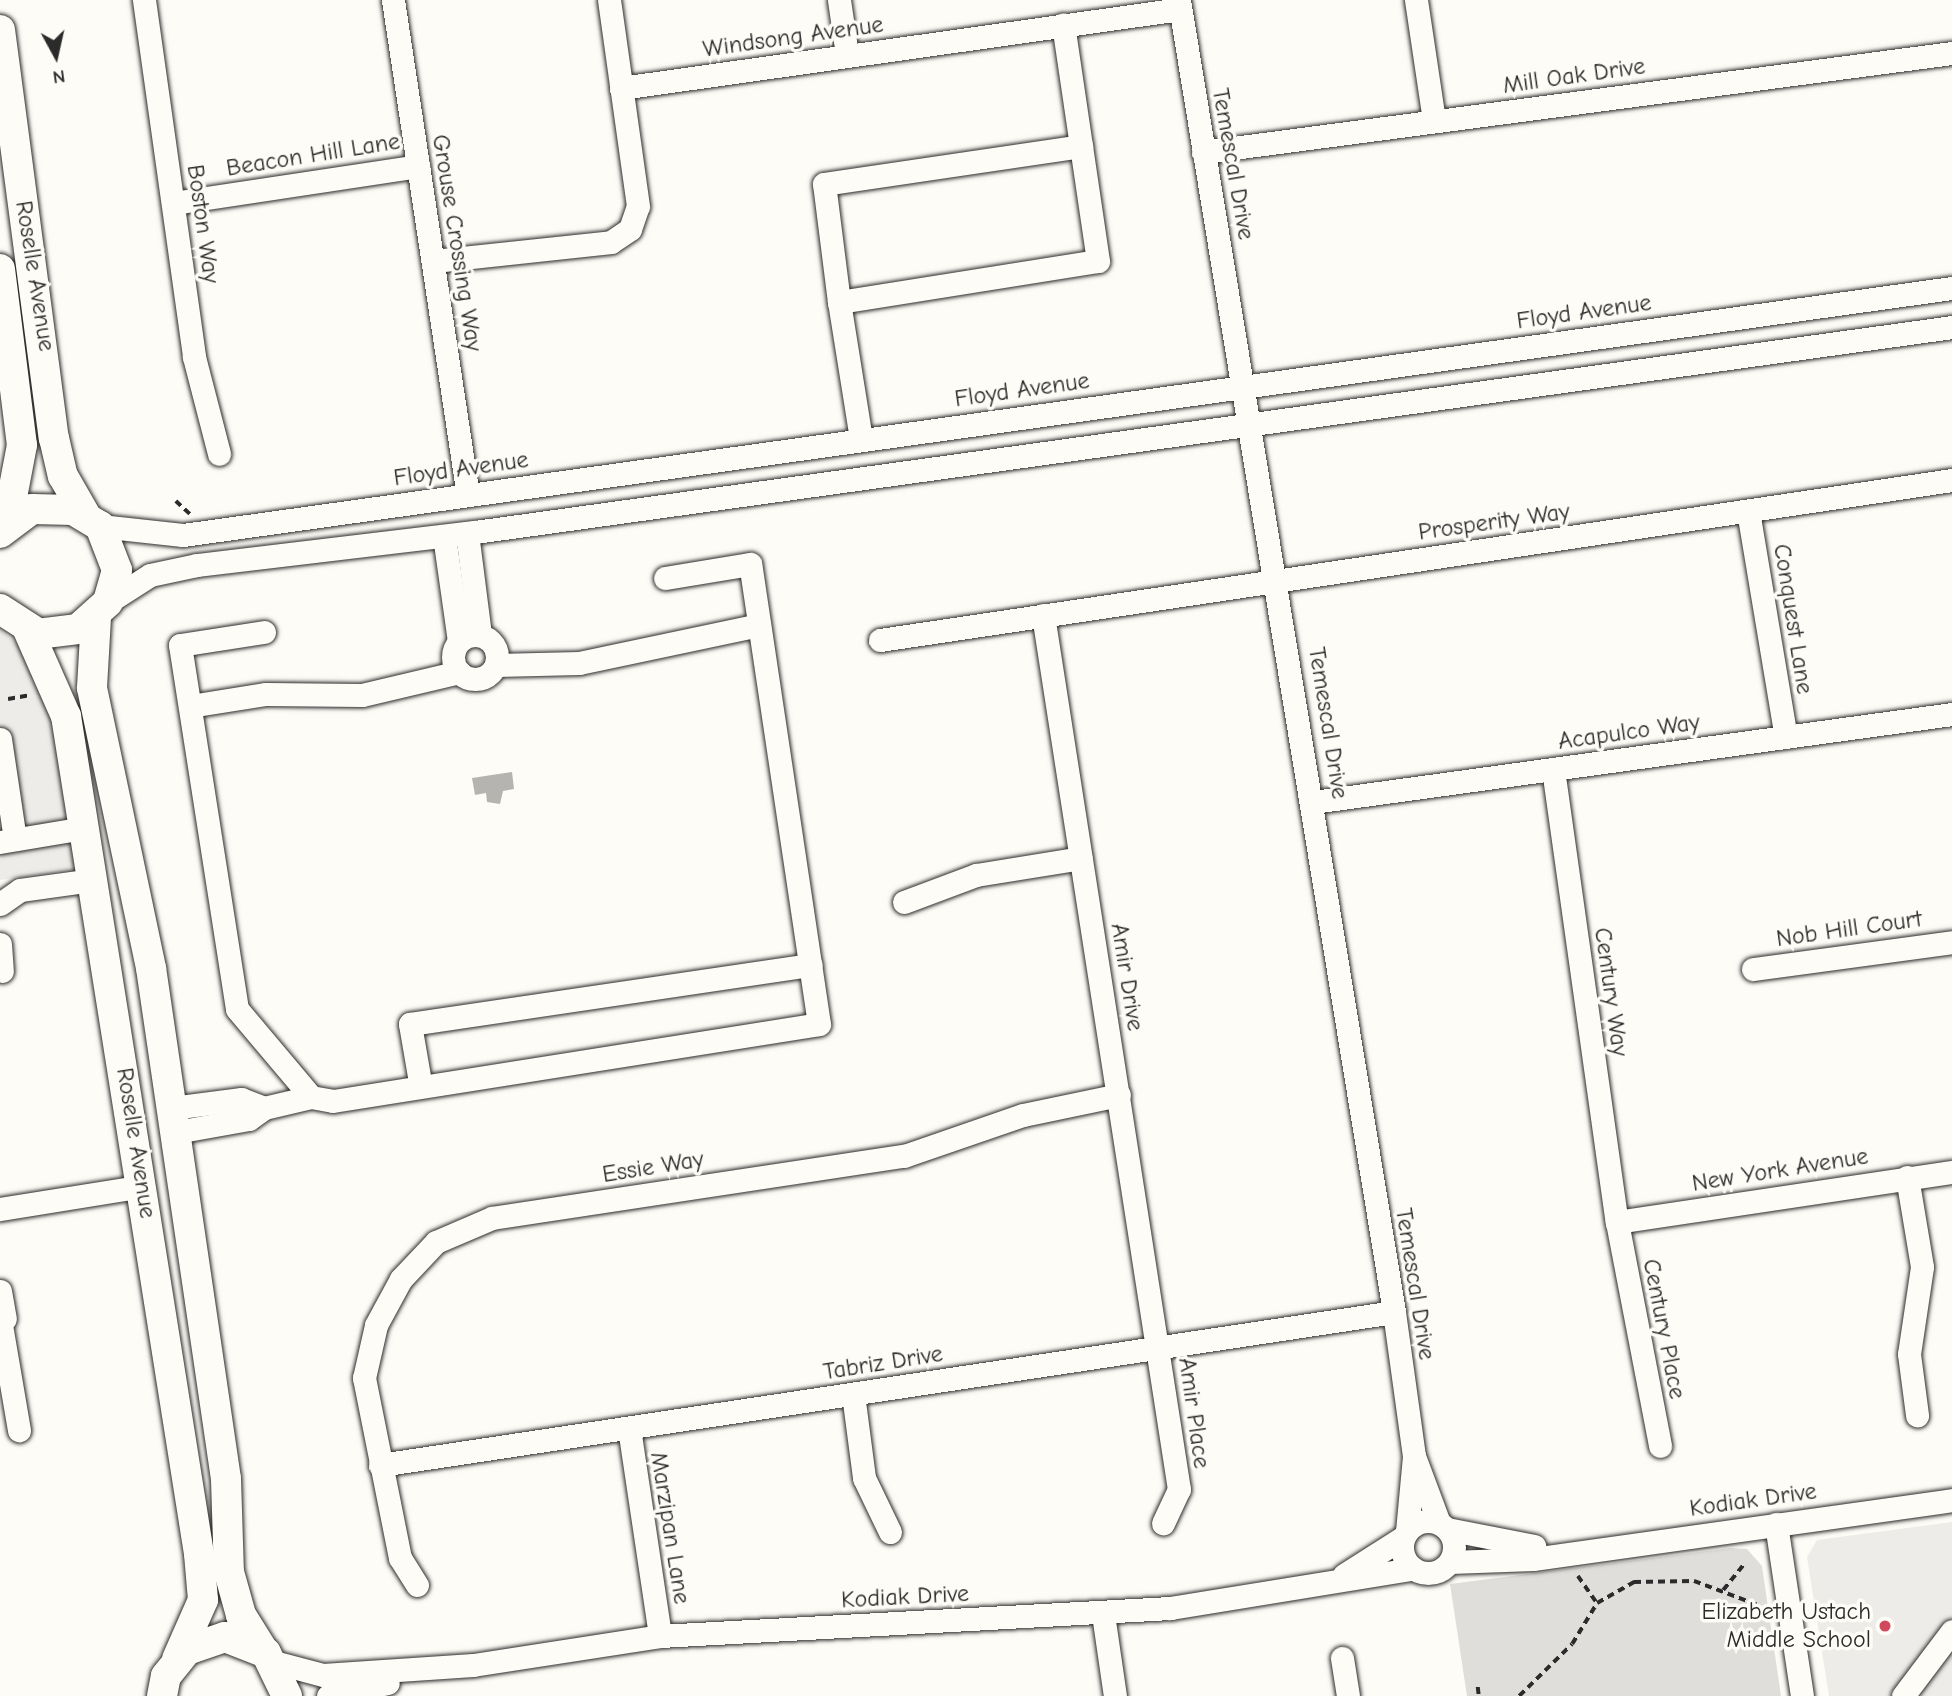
<!DOCTYPE html>
<html>
<head>
<meta charset="utf-8">
<style>
	body { margin:0 }
	#map { position:relative; width:1952px; height:1696px; overflow:hidden; background:#fdfcf7; font-family:"Comic Neue",sans-serif }
	div>[style] { position:absolute }
	.built>* { inset:0; background:#edece8 }
	.green>* { inset:0; background:#dfdeda }
	.water>* { inset:0; background:#b5b4b1 }
	.path>* { height:3.5px; margin-top:-1.75px; transform-origin:0; background:repeating-linear-gradient(90deg,#2b2b2b 0 7px,transparent 0 12px) }
	.roads { filter:drop-shadow(0 0 2px #2b2b2b) drop-shadow(0 0 2px #2b2b2b) }
	.minor>* { height:23px; margin:-11.5px; padding:0 11.5px; transform-origin:11.5px; border-radius:11.5px; background:#fdfcf7 }
	.minor>.ring { margin:-11.5px; padding:0; box-sizing:content-box; background:none; border:23px solid #fdfcf7; border-radius:50% }
	.major>* { height:30px; margin:-15px; padding:0 15px; transform-origin:15px; border-radius:15px; background:#fdfcf7 }
	.dots>* { width:19px; height:19px; translate:-50% -50%; box-sizing:border-box; border:4px solid #fdfcf7; border-radius:50% }
	span { translate:-50% -50%; white-space:nowrap; text-align:center; line-height:1.15; -webkit-text-stroke:7px #fdfcf7; paint-order:stroke }
	.street-label { font-size:24px; color:#2b2b2b }
	.poi-label { font-size:24px; color:#2b2b2b }
	.right { translate:-100% -50%; text-align:right }
	.north { position:absolute; left:21px; top:21px; width:70px; height:70px; -webkit-text-stroke:5px #fdfcf7; paint-order:stroke; rotate:172deg; font-size:19px; font-weight:700; line-height:28px; text-align:center; color:#2b2b2b }
	.north::after { content:''; display:block; margin:auto; width:24px; height:32px; background:#2b2b2b; clip-path:polygon(50% 0,100% 100%,50% 72%,0 100%) }
</style>
</head>
<body>
<div id="map">
	<div class="built">
		<i style="clip-path:polygon(0 630px,36px 658px,58px 707px,86px 868px,0 880px)"></i>
		<i style="clip-path:polygon(1952px 1522px,1952px 1696px,1829px 1696px,1807px 1557px,1817px 1540px)"></i>
	</div>
	<div class="green">
		<i style="clip-path:polygon(1731px 1548px,1747px 1549px,1762px 1566px,1781px 1696px,1467px 1696px,1450px 1584px)"></i>
	</div>
	<div class="water">
		<i style="clip-path:polygon(512px 772px,514px 789px,503px 791px,500px 804px,487px 802px,486px 793px,475px 795px,472px 778px)"></i>
	</div>
	<div class="path">
		<i style="left:176px;top:501px;width:19px;rotate:43deg"></i>
		<i style="left:8px;top:699px;width:23px;rotate:-10deg"></i>
		<i style="left:1578px;top:1576px;width:33px;rotate:55deg"></i>
		<i style="left:1723px;top:1590px;width:35px;rotate:-51deg"></i>
		<i style="left:1478px;top:1687px;width:9px;rotate:84deg"></i>
		<i style="left:1519px;top:1696px;width:74px;rotate:-44.5deg"></i>
		<i style="left:1572px;top:1644px;width:48px;rotate:-58.6deg"></i>
		<i style="left:1597px;top:1603px;width:43px;rotate:-29.6deg"></i>
		<i style="left:1634px;top:1582px;width:60px;rotate:-1deg"></i>
		<i style="left:1694px;top:1581px;width:68px;rotate:20.6deg"></i>
	</div>
	<div class="roads">
		<div class="minor">
			<i style="left:144px;top:0;width:360px;rotate:82deg"></i>
			<i style="left:194px;top:357px;width:100px;rotate:75.5deg"></i>
			<i style="left:393px;top:0;width:500px;rotate:81.4deg"></i>
			<i style="left:839px;top:0;width:56px;rotate:81.7deg"></i>
			<i style="left:1179px;top:0;width:1329px;rotate:80.69deg"></i>
			<i style="left:1394px;top:1312px;width:145px;rotate:82.1deg"></i>
			<i style="left:1414px;top:1456px;width:75px;rotate:95.3deg"></i>
			<i style="left:1416px;top:0;width:122px;rotate:81.5deg"></i>
			<i style="left:621px;top:88px;width:565px;rotate:-8.04deg"></i>
			<i style="left:1203px;top:152px;width:756px;rotate:-7.53deg"></i>
			<i style="left:174px;top:203px;width:247px;rotate:-8.6deg"></i>
			<i style="left:434px;top:261px;width:178px;rotate:-6.1deg"></i>
			<i style="left:611px;top:242px;width:23px;rotate:-34deg"></i>
			<i style="left:630px;top:229px;width:24px;rotate:-71deg"></i>
			<i style="left:638px;top:206px;width:208px;rotate:-98deg"></i>
			<i style="left:839px;top:302px;width:119px;rotate:-97.2deg"></i>
			<i style="left:824px;top:184px;width:260px;rotate:-8.4deg"></i>
			<i style="left:861px;top:439px;width:139px;rotate:-99.1deg"></i>
			<i style="left:839px;top:302px;width:262px;rotate:-9deg"></i>
			<i style="left:1098px;top:261px;width:239px;rotate:-98.4deg"></i>
			<i style="left:1748px;top:511px;width:229px;rotate:80.5deg"></i>
			<i style="left:100px;top:526px;width:83px;rotate:6.2deg"></i>
			<i style="left:183px;top:535px;width:1786px;rotate:-7.95deg"></i>
			<i style="left:467px;top:533px;width:103px;rotate:82.7deg"></i>
			<i style="left:444px;top:536px;width:106px;rotate:81.9deg"></i>
			<i style="left:108px;top:602px;width:50px;rotate:-32.7deg"></i>
			<i style="left:150px;top:575px;width:48px;rotate:-12deg"></i>
			<i style="left:197px;top:565px;width:280px;rotate:-6.8deg"></i>
			<i style="left:475px;top:532px;width:1491px;rotate:-7.9deg"></i>
			<i style="left:1043px;top:615px;width:885px;rotate:81.16deg"></i>
			<i style="left:1179px;top:1489px;width:38px;rotate:115deg"></i>
			<i style="left:264px;top:632px;width:85px;rotate:171.2deg"></i>
			<i style="left:180px;top:645px;width:368px;rotate:81.1deg"></i>
			<i style="left:237px;top:1009px;width:115px;rotate:49.9deg"></i>
			<i class="ring" style="left:453px;top:635px;width:21px;height:21px"></i>
			<i style="left:880px;top:640px;width:1084px;rotate:-8.49deg"></i>
			<i style="left:496px;top:665px;width:83px;rotate:-1.4deg"></i>
			<i style="left:579px;top:663px;width:184px;rotate:-11.9deg"></i>
			<i style="left:190px;top:706px;width:77px;rotate:-9deg"></i>
			<i style="left:266px;top:694px;width:96px;rotate:0.6deg"></i>
			<i style="left:362px;top:695px;width:100px;rotate:-13.3deg"></i>
			<i style="left:0;top:739px;width:101px;rotate:81.5deg"></i>
			<i style="left:1553px;top:769px;width:457px;rotate:82deg"></i>
			<i style="left:1617px;top:1222px;width:228px;rotate:79.1deg"></i>
			<i style="left:1313px;top:802px;width:645px;rotate:-7.84deg"></i>
			<i style="left:0;top:842px;width:85px;rotate:-9.5deg"></i>
			<i style="left:904px;top:902px;width:77px;rotate:-20.6deg"></i>
			<i style="left:976px;top:875px;width:106px;rotate:-9.2deg"></i>
			<i style="left:0;top:904px;width:24px;rotate:-35deg"></i>
			<i style="left:20px;top:890px;width:74px;rotate:-7.8deg"></i>
			<i style="left:0;top:944px;width:27px;rotate:86deg"></i>
			<i style="left:1753px;top:969px;width:201px;rotate:-7.7deg"></i>
			<i style="left:420px;top:1082px;width:59px;rotate:-99.8deg"></i>
			<i style="left:410px;top:1024px;width:405px;rotate:-8.4deg"></i>
			<i style="left:172px;top:1108px;width:70px;rotate:-7.4deg"></i>
			<i style="left:241px;top:1099px;width:25px;rotate:21deg"></i>
			<i style="left:176px;top:1132px;width:74px;rotate:-10.1deg"></i>
			<i style="left:249px;top:1119px;width:19px;rotate:-36deg"></i>
			<i style="left:264px;top:1108px;width:48px;rotate:-13.2deg"></i>
			<i style="left:311px;top:1097px;width:22px;rotate:10deg"></i>
			<i style="left:333px;top:1101px;width:492px;rotate:-9deg"></i>
			<i style="left:819px;top:1024px;width:465px;rotate:-98.5deg"></i>
			<i style="left:750px;top:564px;width:86px;rotate:170.6deg"></i>
			<i style="left:1907px;top:1177px;width:91px;rotate:80.5deg"></i>
			<i style="left:1922px;top:1267px;width:88px;rotate:98.5deg"></i>
			<i style="left:1909px;top:1354px;width:62px;rotate:82.5deg"></i>
			<i style="left:0;top:1209px;width:145px;rotate:-9.1deg"></i>
			<i style="left:1617px;top:1222px;width:339px;rotate:-8.5deg"></i>
			<i style="left:0;top:1291px;width:28px;rotate:80deg"></i>
			<i style="left:0;top:1319px;width:113px;rotate:80.3deg"></i>
			<i style="left:853px;top:1394px;width:85px;rotate:82.5deg"></i>
			<i style="left:864px;top:1478px;width:60px;rotate:64.3deg"></i>
			<i style="left:629px;top:1428px;width:210px;rotate:81.5deg"></i>
			<i style="left:1414px;top:1456px;width:72px;rotate:69.5deg"></i>
			<i style="left:380px;top:1465px;width:1025px;rotate:-8.58deg"></i>
			<i class="ring" style="left:1402px;top:1521px;width:29px;height:29px"></i>
			<i style="left:1776px;top:1524px;width:174px;rotate:81.4deg"></i>
			<i style="left:1447px;top:1529px;width:89px;rotate:11.1deg"></i>
			<i style="left:1450px;top:1562px;width:83px;rotate:-2.1deg"></i>
			<i style="left:1533px;top:1559px;width:423px;rotate:-8deg"></i>
			<i style="left:1344px;top:1575px;width:69px;rotate:-32.5deg"></i>
			<i style="left:417px;top:1585px;width:32px;rotate:-122deg"></i>
			<i style="left:400px;top:1558px;width:184px;rotate:-101.3deg"></i>
			<i style="left:364px;top:1378px;width:54px;rotate:-77.2deg"></i>
			<i style="left:376px;top:1325px;width:52px;rotate:-61.5deg"></i>
			<i style="left:401px;top:1279px;width:51px;rotate:-46.6deg"></i>
			<i style="left:436px;top:1242px;width:61px;rotate:-23.2deg"></i>
			<i style="left:492px;top:1218px;width:417px;rotate:-8.6deg"></i>
			<i style="left:904px;top:1156px;width:126px;rotate:-19deg"></i>
			<i style="left:1023px;top:1115px;width:98px;rotate:-11.8deg"></i>
			<i style="left:1103px;top:1614px;width:83px;rotate:81.7deg"></i>
			<i style="left:1342px;top:1658px;width:38px;rotate:81deg"></i>
			<i style="left:274px;top:1662px;width:51px;rotate:14.9deg"></i>
			<i style="left:323px;top:1675px;width:150px;rotate:-3.8deg"></i>
			<i style="left:473px;top:1665px;width:189px;rotate:-8.8deg"></i>
			<i style="left:660px;top:1636px;width:511px;rotate:-3.14deg"></i>
			<i style="left:1170px;top:1608px;width:245px;rotate:-9.2deg"></i>
			<i style="left:328px;top:1696px;width:61px;rotate:-12.2deg"></i>
			<i style="left:1903px;top:1696px;width:81px;rotate:-53deg"></i>
		</div>
		<div class="major">
			<i style="left:0;top:30px;width:412px;rotate:82.5deg"></i>
			<i style="left:54px;top:438px;width:39px;rotate:77deg"></i>
			<i style="left:63px;top:476px;width:46px;rotate:60.1deg"></i>
			<i style="left:0;top:269px;width:177px;rotate:82.9deg"></i>
			<i style="left:22px;top:445px;width:80px;rotate:100.8deg"></i>
			<i style="left:0;top:533px;width:40px;rotate:-37deg"></i>
			<i style="left:32px;top:509px;width:41px;rotate:1.4deg"></i>
			<i style="left:73px;top:510px;width:31px;rotate:31deg"></i>
			<i style="left:100px;top:526px;width:47px;rotate:68.9deg"></i>
			<i style="left:117px;top:570px;width:33px;rotate:106deg"></i>
			<i style="left:108px;top:602px;width:40px;rotate:138deg"></i>
			<i style="left:78px;top:629px;width:39px;rotate:173deg"></i>
			<i style="left:39px;top:634px;width:46px;rotate:-147.3deg"></i>
			<i style="left:96px;top:618px;width:70px;rotate:93.3deg"></i>
			<i style="left:92px;top:688px;width:286px;rotate:78.1deg"></i>
			<i style="left:151px;top:968px;width:516px;rotate:81.65deg"></i>
			<i style="left:226px;top:1479px;width:93px;rotate:88.2deg"></i>
			<i style="left:229px;top:1572px;width:45px;rotate:74.4deg"></i>
			<i style="left:241px;top:1615px;width:40px;rotate:58deg"></i>
			<i style="left:28px;top:630px;width:94px;rotate:66.2deg"></i>
			<i style="left:66px;top:716px;width:848px;rotate:80.98deg"></i>
			<i style="left:199px;top:1554px;width:46px;rotate:85deg"></i>
			<i style="left:203px;top:1600px;width:64px;rotate:113.8deg"></i>
			<i style="left:162px;top:1696px;width:20px;rotate:-79deg"></i>
			<i style="left:166px;top:1676px;width:33px;rotate:-51deg"></i>
			<i style="left:187px;top:1650px;width:40px;rotate:-18.9deg"></i>
			<i style="left:225px;top:1637px;width:44px;rotate:21.3deg"></i>
			<i style="left:266px;top:1653px;width:48px;rotate:64deg"></i>
		</div>
	</div>
	<div class="dots">
		<i style="left:1885px;top:1626px;background:#d1495b"></i>
	</div>
	<div class="street-label">
		<span style="left:793px;top:37px;rotate:-8deg">Windsong Avenue</span>
		<span style="left:1574px;top:76px;rotate:-8deg">Mill Oak Drive</span>
		<span style="left:313px;top:155px;rotate:-9deg">Beacon Hill Lane</span>
		<span style="left:1233px;top:164px;rotate:80deg">Temescal Drive</span>
		<span style="left:203px;top:224px;rotate:82deg">Boston Way</span>
		<span style="left:457px;top:243px;rotate:81deg">Grouse Crossing Way</span>
		<span style="left:35px;top:276px;rotate:81deg">Roselle Avenue</span>
		<span style="left:1584px;top:312px;rotate:-8deg">Floyd Avenue</span>
		<span style="left:1022px;top:390px;rotate:-8deg">Floyd Avenue</span>
		<span style="left:461px;top:469px;rotate:-8deg">Floyd Avenue</span>
		<span style="left:1494px;top:522px;rotate:-8deg">Prosperity Way</span>
		<span style="left:1793px;top:619px;rotate:81deg">Conquest Lane</span>
		<span style="left:1328px;top:723px;rotate:81deg">Temescal Drive</span>
		<span style="left:1629px;top:732px;rotate:-8deg">Acapulco Way</span>
		<span style="left:1849px;top:929px;rotate:-8deg">Nob Hill Court</span>
		<span style="left:1127px;top:977px;rotate:81deg">Amir Drive</span>
		<span style="left:1611px;top:992px;rotate:82deg">Century Way</span>
		<span style="left:136px;top:1143px;rotate:81deg">Roselle Avenue</span>
		<span style="left:653px;top:1167px;rotate:-9deg">Essie Way</span>
		<span style="left:1780px;top:1170px;rotate:-9deg">New York Avenue</span>
		<span style="left:1415px;top:1284px;rotate:81deg">Temescal Drive</span>
		<span style="left:1664px;top:1329px;rotate:79deg">Century Place</span>
		<span style="left:883px;top:1363px;rotate:-9deg">Tabriz Drive</span>
		<span style="left:1194px;top:1413px;rotate:82deg">Amir Place</span>
		<span style="left:1753px;top:1500px;rotate:-8deg">Kodiak Drive</span>
		<span style="left:670px;top:1528px;rotate:81deg">Marzipan Lane</span>
		<span style="left:905px;top:1597px;rotate:-3deg">Kodiak Drive</span>
	</div>
	<div class="poi-label">
		<span class="right" style="left:1871px;top:1626px">Elizabeth Ustach<br>Middle School</span>
	</div>
	<div class="north">N</div>
</div>
</body>
</html>
